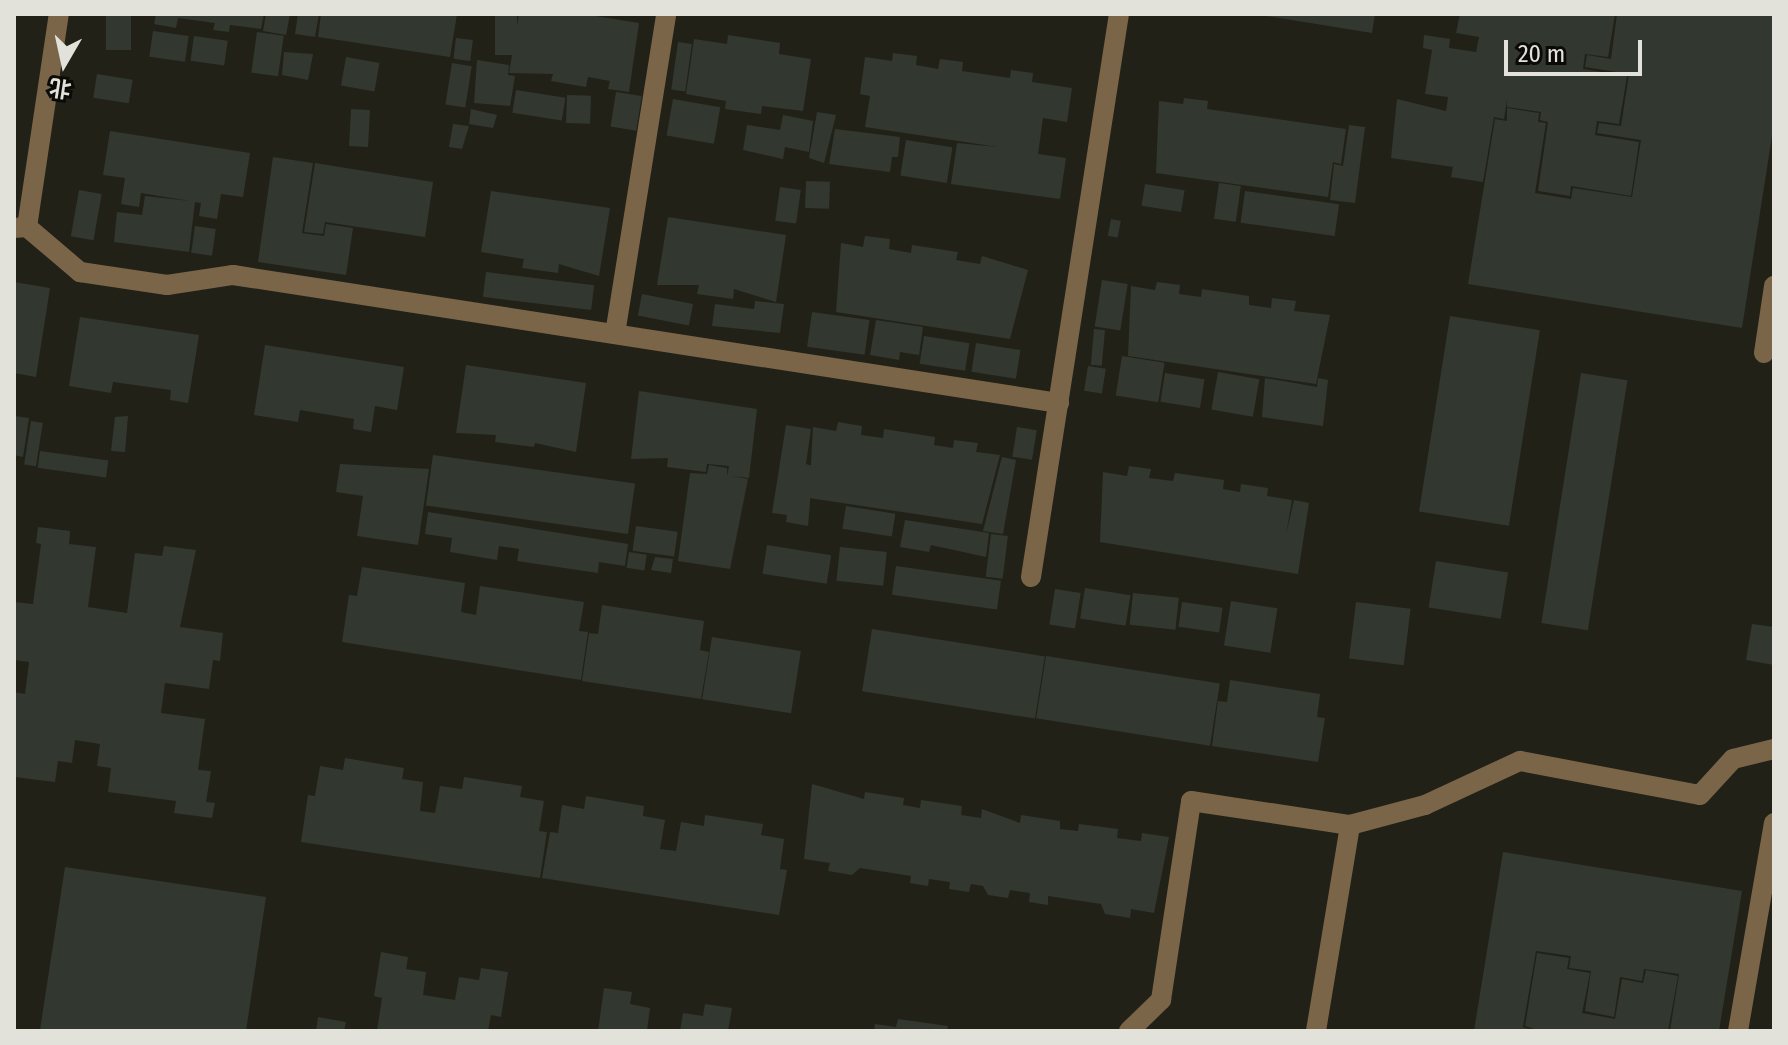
<!DOCTYPE html>
<html>
<head>
<meta charset="utf-8">
<style>
	body { margin:0 }
	#map { position:relative; width:1788px; height:1045px; overflow:hidden; background:#222117; font-family:"Fira Sans Condensed","Noto Sans SC",sans-serif }
	div>[style] { position:absolute }
	.building>* { inset:0; background:#32382f; transform-origin:0 0 }
	.minor>* { height:20px; margin:-10px; padding:0 10px; transform-origin:10px; border-radius:10px; background:#7b6549 }
	span { translate:-50% -50%; white-space:nowrap; text-align:center; line-height:1.15; -webkit-text-stroke:6px #0b0a07; paint-order:stroke }
	.frame { position:absolute; inset:0; border:16px solid #e2e2db; pointer-events:none }
	.north { position:absolute; left:24px; top:24px; width:80px; height:80px; -webkit-text-stroke:6px #0b0a07; paint-order:stroke; rotate:189deg; font-size:22px; font-weight:700; line-height:32px; text-align:center; color:#e2e2db }
	.north::after { content:''; display:block; margin:auto; width:28px; height:36px; background:#e2e2db; clip-path:polygon(50% 0,100% 100%,50% 72%,0 100%) }
	.scale { position:absolute; left:1504px; top:40px; width:138px; height:36px; box-sizing:border-box; border:4px solid #e2e2db; border-top:0; padding-left:10px; font-size:24px; line-height:28px; white-space:nowrap; color:#e2e2db; -webkit-text-stroke:6px #0b0a07; paint-order:stroke }
</style>
</head>
<body>
<div id="map">
	<div class="building">
		<i style="left:106px;top:14px;width:25px;height:36px"></i>
		<i style="clip-path:polygon(156px 14px,264px 14px,261px 29px,230px 25px,229px 32px,213px 30px,215px 23px,178px 18px,176px 28px,154px 24px)"></i>
		<i style="clip-path:polygon(266px 14px,290px 14px,286px 35px,263px 31px)"></i>
		<i style="clip-path:polygon(298px 14px,319px 14px,315px 37px,295px 34px)"></i>
		<i style="clip-path:polygon(321px 14px,457px 14px,450px 57px,318px 37px)"></i>
		<i style="left:495px;top:14px;width:22px;height:41px"></i>
		<i style="clip-path:polygon(519px 14px,583px 14px,639px 23px,629px 92px,608px 89px,610px 81px,588px 77px,586px 87px,551px 81px,553px 74px,509px 73px)"></i>
		<i style="clip-path:polygon(1254px 14px,1375px 14px,1372px 33px)"></i>
		<i style="clip-path:polygon(1460px 14px,1615px 14px,1608px 57px,1585px 54px,1583px 69px,1627px 76px,1619px 124px,1597px 121px,1595px 135px,1639px 142px,1631px 196px,1571px 186px,1570px 196px,1538px 191px,1548px 122px,1540px 120px,1541px 112px,1507px 107px,1507px 100px,1504px 119px,1494px 117px,1483px 182px,1451px 177px,1453px 167px,1391px 158px,1397px 99px,1446px 111px,1448px 97px,1425px 94px,1432px 50px,1423px 48px,1424px 35px,1450px 39px,1449px 48px,1476px 52px,1479px 37px,1456px 33px)"></i>
		<i style="clip-path:polygon(1617px 14px,1774px 14px,1774px 123px,1742px 328px,1468px 284px,1495px 119px,1507px 121px,1507px 108px,1539px 113px,1538px 122px,1546px 123px,1535px 193px,1571px 199px,1573px 188px,1632px 197px,1641px 140px,1597px 133px,1599px 123px,1621px 126px,1629px 74px,1585px 67px,1587px 55px,1611px 59px)"></i>
		<i style="left:153px;top:31px;width:36px;height:26px;rotate:8deg"></i>
		<i style="left:257px;top:32px;width:27px;height:41px;rotate:8deg"></i>
		<i style="clip-path:polygon(728px 35px,780px 43px,779px 54px,811px 59px,803px 111px,762px 106px,761px 114px,725px 109px,726px 101px,686px 94px,694px 39px,727px 44px)"></i>
		<i style="left:194px;top:36px;width:34px;height:25px;rotate:8deg"></i>
		<i style="left:456px;top:38px;width:17px;height:21px;rotate:7deg"></i>
		<i style="left:678px;top:42px;width:14px;height:48px;rotate:8deg"></i>
		<i style="clip-path:polygon(284px 52px,313px 54px,308px 80px,282px 75px)"></i>
		<i style="clip-path:polygon(893px 53px,917px 56px,916px 65px,938px 69px,940px 59px,963px 62px,962px 71px,1010px 78px,1011px 70px,1033px 73px,1032px 82px,1072px 88px,1067px 122px,1043px 118px,1038px 154px,1066px 158px,1060px 199px,951px 184px,957px 143px,998px 147px,865px 127px,870px 96px,860px 94px,865px 57px,892px 61px)"></i>
		<i style="left:346px;top:57px;width:34px;height:29px;rotate:10deg"></i>
		<i style="clip-path:polygon(477px 60px,509px 65px,508px 75px,515px 76px,510px 106px,474px 103px)"></i>
		<i style="left:452px;top:63px;width:20px;height:42px;rotate:9deg"></i>
		<i style="left:97px;top:74px;width:36px;height:24px;rotate:9deg"></i>
		<i style="left:516px;top:90px;width:50px;height:23px;rotate:9deg"></i>
		<i style="left:616px;top:92px;width:26px;height:35px;rotate:9deg"></i>
		<i style="left:567px;top:95px;width:24px;height:28px;rotate:2deg"></i>
		<i style="clip-path:polygon(1184px 98px,1208px 101px,1207px 109px,1346px 129px,1341px 164px,1333px 162px,1328px 197px,1156px 173px,1159px 101px,1183px 104px)"></i>
		<i style="left:673px;top:99px;width:48px;height:37px;rotate:10deg"></i>
		<i style="left:351px;top:109px;width:19px;height:37px;rotate:3deg"></i>
		<i style="clip-path:polygon(471px 109px,497px 115px,493px 128px,469px 124px)"></i>
		<i style="clip-path:polygon(817px 112px,836px 115px,824px 163px,809px 158px)"></i>
		<i style="clip-path:polygon(783px 115px,813px 121px,809px 152px,785px 147px,783px 159px,743px 150px,747px 125px,780px 130px)"></i>
		<i style="clip-path:polygon(453px 124px,469px 126px,462px 149px,449px 147px)"></i>
		<i style="clip-path:polygon(1349px 125px,1365px 127px,1355px 203px,1330px 200px,1334px 164px,1343px 166px)"></i>
		<i style="clip-path:polygon(835px 129px,900px 137px,898px 157px,892px 157px,890px 172px,829px 164px)"></i>
		<i style="clip-path:polygon(110px 131px,250px 153px,243px 197px,221px 194px,217px 219px,199px 216px,201px 203px,195px 202px,189px 252px,114px 242px,117px 212px,142px 215px,145px 196px,190px 201px,141px 193px,139px 207px,121px 204px,125px 178px,103px 175px)"></i>
		<i style="left:906px;top:140px;width:47px;height:36px;rotate:9deg"></i>
		<i style="clip-path:polygon(273px 157px,313px 163px,302px 233px,324px 236px,326px 224px,353px 228px,346px 275px,258px 262px)"></i>
		<i style="clip-path:polygon(315px 163px,433px 182px,425px 237px,325px 222px,323px 234px,304px 232px)"></i>
		<i style="left:806px;top:181px;width:24px;height:27px;rotate:2deg"></i>
		<i style="left:1219px;top:183px;width:22px;height:36px;rotate:8deg"></i>
		<i style="left:1145px;top:184px;width:40px;height:22px;rotate:9deg"></i>
		<i style="left:780px;top:187px;width:21px;height:34px;rotate:8deg"></i>
		<i style="left:79px;top:190px;width:23px;height:47px;rotate:10deg"></i>
		<i style="clip-path:polygon(491px 191px,610px 208px,599px 276px,559px 264px,558px 273px,522px 268px,524px 259px,481px 252px)"></i>
		<i style="left:1245px;top:191px;width:95px;height:32px;rotate:8deg"></i>
		<i style="clip-path:polygon(668px 217px,786px 235px,776px 302px,734px 289px,733px 299px,697px 294px,699px 285px,657px 285px)"></i>
		<i style="left:1111px;top:219px;width:10px;height:17px;rotate:11deg"></i>
		<i style="left:195px;top:226px;width:21px;height:27px;rotate:8deg"></i>
		<i style="clip-path:polygon(865px 236px,890px 239px,889px 249px,911px 253px,912px 245px,958px 252px,956px 260px,980px 264px,982px 256px,1028px 270px,1010px 339px,836px 312px,841px 243px,863px 247px)"></i>
		<i style="left:486px;top:272px;width:109px;height:25px;rotate:7deg"></i>
		<i style="left:1102px;top:280px;width:26px;height:47px;rotate:9deg"></i>
		<i style="clip-path:polygon(14px 282px,50px 288px,36px 377px,14px 373px)"></i>
		<i style="clip-path:polygon(1157px 282px,1180px 285px,1179px 294px,1201px 297px,1202px 289px,1249px 296px,1249px 305px,1271px 308px,1272px 298px,1296px 301px,1294px 311px,1330px 315px,1316px 384px,1128px 356px,1131px 286px,1155px 290px)"></i>
		<i style="left:642px;top:294px;width:52px;height:22px;rotate:11deg"></i>
		<i style="clip-path:polygon(755px 301px,784px 304px,780px 333px,712px 326px,715px 304px,754px 309px)"></i>
		<i style="left:812px;top:312px;width:58px;height:35px;rotate:8deg"></i>
		<i style="left:1450px;top:316px;width:91px;height:198px;rotate:9deg"></i>
		<i style="clip-path:polygon(80px 317px,199px 335px,188px 403px,170px 400px,171px 390px,113px 382px,111px 393px,69px 386px)"></i>
		<i style="clip-path:polygon(876px 320px,923px 327px,919px 355px,900px 352px,899px 360px,870px 355px)"></i>
		<i style="left:1094px;top:329px;width:11px;height:36px;rotate:5deg"></i>
		<i style="left:924px;top:336px;width:46px;height:28px;rotate:9deg"></i>
		<i style="left:976px;top:343px;width:45px;height:29px;rotate:9deg"></i>
		<i style="clip-path:polygon(265px 345px,404px 367px,397px 410px,375px 406px,371px 432px,353px 429px,354px 419px,300px 410px,298px 422px,254px 415px)"></i>
		<i style="left:1122px;top:356px;width:43px;height:40px;rotate:9deg"></i>
		<i style="clip-path:polygon(466px 365px,586px 383px,576px 452px,535px 443px,534px 447px,495px 442px,496px 435px,456px 433px)"></i>
		<i style="left:1088px;top:366px;width:18px;height:25px;rotate:9deg"></i>
		<i style="left:1218px;top:372px;width:42px;height:38px;rotate:10deg"></i>
		<i style="left:1165px;top:373px;width:40px;height:29px;rotate:9deg"></i>
		<i style="left:1581px;top:373px;width:47px;height:253px;rotate:9deg"></i>
		<i style="clip-path:polygon(1265px 378px,1317px 387px,1318px 378px,1328px 380px,1323px 426px,1262px 417px)"></i>
		<i style="clip-path:polygon(639px 391px,757px 409px,749px 478px,731px 476px,748px 479px,730px 569px,678px 561px,690px 473px,707px 474px,709px 465px,727px 468px,727px 476px,729px 466px,707px 464px,706px 472px,667px 467px,668px 458px,631px 459px)"></i>
		<i style="clip-path:polygon(14px 416px,29px 418px,23px 457px,14px 455px)"></i>
		<i style="clip-path:polygon(128px 416px,125px 452px,111px 451px,115px 417px)"></i>
		<i style="left:31px;top:421px;width:12px;height:44px;rotate:9deg"></i>
		<i style="clip-path:polygon(838px 422px,862px 426px,861px 435px,883px 438px,884px 429px,935px 437px,934px 445px,953px 448px,954px 440px,978px 443px,976px 452px,1000px 455px,982px 524px,809px 498px,813px 427px,836px 431px)"></i>
		<i style="clip-path:polygon(786px 425px,811px 429px,806px 464px,813px 466px,808px 526px,786px 522px,787px 515px,772px 513px)"></i>
		<i style="left:1017px;top:427px;width:20px;height:30px;rotate:9deg"></i>
		<i style="left:40px;top:451px;width:69px;height:17px;rotate:8deg"></i>
		<i style="left:433px;top:455px;width:204px;height:51px;rotate:8deg"></i>
		<i style="clip-path:polygon(1002px 457px,1016px 460px,1003px 534px,983px 531px)"></i>
		<i style="clip-path:polygon(340px 464px,429px 469px,418px 545px,357px 536px,363px 496px,336px 492px)"></i>
		<i style="clip-path:polygon(1129px 466px,1151px 469px,1149px 478px,1173px 481px,1175px 473px,1224px 480px,1223px 489px,1240px 492px,1241px 484px,1268px 488px,1267px 496px,1292px 500px,1286px 535px,1294px 500px,1309px 503px,1298px 574px,1100px 542px,1103px 472px,1127px 476px)"></i>
		<i style="left:846px;top:506px;width:50px;height:23px;rotate:9deg"></i>
		<i style="clip-path:polygon(428px 512px,628px 544px,625px 566px,599px 562px,598px 573px,517px 561px,519px 549px,499px 546px,497px 560px,450px 552px,452px 538px,425px 534px)"></i>
		<i style="clip-path:polygon(905px 520px,989px 533px,986px 557px,931px 545px,929px 552px,900px 547px)"></i>
		<i style="left:636px;top:526px;width:42px;height:25px;rotate:8deg"></i>
		<i style="clip-path:polygon(38px 527px,70px 531px,69px 544px,96px 547px,88px 607px,127px 613px,135px 553px,162px 556px,164px 546px,196px 550px,180px 627px,223px 633px,220px 661px,213px 660px,209px 689px,165px 683px,161px 713px,205px 719px,198px 770px,211px 771px,206px 802px,215px 803px,212px 818px,174px 813px,176px 801px,108px 792px,111px 768px,97px 766px,100px 744px,75px 740px,72px 763px,58px 761px,55px 782px,14px 777px,14px 692px,25px 694px,29px 662px,14px 660px,14px 602px,33px 604px,41px 544px,36px 543px)"></i>
		<i style="left:991px;top:534px;width:17px;height:43px;rotate:7deg"></i>
		<i style="left:767px;top:545px;width:65px;height:29px;rotate:9deg"></i>
		<i style="left:840px;top:547px;width:47px;height:34px;rotate:6deg"></i>
		<i style="left:629px;top:552px;width:18px;height:16px;rotate:9deg"></i>
		<i style="clip-path:polygon(655px 557px,673px 559px,671px 573px,651px 570px)"></i>
		<i style="left:1436px;top:561px;width:73px;height:47px;rotate:9deg"></i>
		<i style="left:896px;top:566px;width:106px;height:29px;rotate:8deg"></i>
		<i style="clip-path:polygon(362px 567px,465px 583px,461px 612px,476px 615px,480px 586px,584px 602px,579px 631px,588px 632px,581px 680px,342px 642px,349px 595px,357px 596px)"></i>
		<i style="left:1085px;top:588px;width:46px;height:31px;rotate:9deg"></i>
		<i style="left:1055px;top:589px;width:26px;height:36px;rotate:9deg"></i>
		<i style="left:1133px;top:593px;width:46px;height:32px;rotate:6deg"></i>
		<i style="left:1231px;top:601px;width:47px;height:45px;rotate:9deg"></i>
		<i style="left:1182px;top:602px;width:41px;height:25px;rotate:8deg"></i>
		<i style="left:1356px;top:602px;width:55px;height:57px;rotate:7deg"></i>
		<i style="clip-path:polygon(602px 605px,704px 621px,700px 650px,709px 652px,701px 699px,582px 681px,589px 633px,598px 634px)"></i>
		<i style="clip-path:polygon(1752px 624px,1774px 627px,1774px 665px,1746px 660px)"></i>
		<i style="left:872px;top:629px;width:175px;height:63px;rotate:9deg"></i>
		<i style="left:712px;top:637px;width:90px;height:63px;rotate:9deg"></i>
		<i style="left:1046px;top:656px;width:176px;height:63px;rotate:9deg"></i>
		<i style="clip-path:polygon(1230px 680px,1320px 694px,1317px 717px,1325px 718px,1318px 762px,1212px 746px,1218px 701px,1227px 702px)"></i>
		<i style="clip-path:polygon(345px 758px,404px 768px,402px 779px,423px 782px,420px 811px,435px 813px,440px 786px,462px 789px,464px 777px,522px 786px,520px 797px,544px 801px,539px 831px,547px 832px,540px 878px,301px 842px,308px 795px,315px 796px,320px 766px,343px 770px)"></i>
		<i style="clip-path:polygon(812px 784px,864px 799px,865px 792px,904px 798px,903px 805px,920px 808px,921px 800px,962px 806px,961px 815px,981px 818px,982px 809px,1020px 823px,1021px 815px,1060px 821px,1060px 829px,1078px 831px,1079px 824px,1118px 829px,1117px 838px,1141px 841px,1142px 833px,1169px 837px,1154px 913px,1131px 909px,1130px 918px,1105px 914px,1101px 904px,1048px 896px,1048px 905px,1029px 902px,1030px 893px,1010px 890px,1008px 898px,988px 895px,983px 886px,971px 884px,969px 892px,949px 889px,950px 882px,929px 879px,928px 886px,910px 883px,911px 876px,860px 868px,852px 875px,828px 871px,830px 863px,804px 859px)"></i>
		<i style="clip-path:polygon(586px 796px,644px 806px,643px 816px,665px 820px,660px 849px,676px 851px,681px 822px,704px 826px,705px 815px,763px 824px,761px 835px,784px 839px,780px 869px,787px 870px,779px 915px,542px 878px,550px 832px,558px 833px,562px 805px,584px 809px)"></i>
		<i style="clip-path:polygon(1503px 852px,1742px 891px,1719px 1031px,1670px 1031px,1679px 974px,1644px 969px,1642px 981px,1620px 977px,1614px 1017px,1585px 1011px,1591px 971px,1569px 968px,1571px 956px,1536px 951px,1523px 1027px,1535px 1031px,1474px 1031px)"></i>
		<i style="clip-path:polygon(65px 867px,266px 897px,246px 1031px,40px 1030px)"></i>
		<i style="clip-path:polygon(381px 952px,408px 957px,406px 969px,426px 972px,423px 995px,455px 1000px,459px 977px,479px 980px,481px 968px,508px 972px,501px 1017px,491px 1015px,488px 1031px,377px 1031px,382px 998px,374px 996px)"></i>
		<i style="clip-path:polygon(1537px 953px,1569px 958px,1567px 969px,1590px 973px,1582px 1013px,1615px 1019px,1622px 979px,1643px 983px,1646px 970px,1678px 976px,1668px 1031px,1540px 1031px,1525px 1026px)"></i>
		<i style="clip-path:polygon(604px 988px,632px 992px,630px 1004px,650px 1008px,647px 1031px,598px 1031px)"></i>
		<i style="clip-path:polygon(705px 1004px,732px 1008px,728px 1031px,680px 1031px,683px 1013px,703px 1016px)"></i>
		<i style="clip-path:polygon(318px 1017px,346px 1022px,344px 1031px,316px 1031px)"></i>
		<i style="clip-path:polygon(898px 1019px,948px 1026px,947px 1031px,874px 1031px,875px 1024px,896px 1027px)"></i>
	</div>
	<div class="minor">
		<i style="left:27px;top:227px;width:215px;rotate:-81.5deg"></i>
		<i style="left:14px;top:228px;width:13px;rotate:-4deg"></i>
		<i style="left:27px;top:227px;width:70px;rotate:40.3deg"></i>
		<i style="left:80px;top:272px;width:88px;rotate:8.5deg"></i>
		<i style="left:167px;top:285px;width:67px;rotate:-8.6deg"></i>
		<i style="left:233px;top:275px;width:836px;rotate:8.81deg"></i>
		<i style="left:615px;top:334px;width:324px;rotate:-80.9deg"></i>
		<i style="left:1764px;top:353px;width:68px;rotate:-81.5deg"></i>
		<i style="left:1031px;top:577px;width:570px;rotate:-81.12deg"></i>
		<i style="left:1129px;top:1031px;width:45px;rotate:-44.1deg"></i>
		<i style="left:1161px;top:1000px;width:201px;rotate:-81.4deg"></i>
		<i style="left:1191px;top:801px;width:161px;rotate:8.6deg"></i>
		<i style="left:1350px;top:825px;width:78px;rotate:-14.9deg"></i>
		<i style="left:1425px;top:805px;width:105px;rotate:-24.9deg"></i>
		<i style="left:1520px;top:761px;width:183px;rotate:10.7deg"></i>
		<i style="left:1700px;top:795px;width:49px;rotate:-47.5deg"></i>
		<i style="left:1733px;top:759px;width:42px;rotate:-13.7deg"></i>
		<i style="left:1316px;top:1031px;width:209px;rotate:-80.6deg"></i>
		<i style="left:1738px;top:1031px;width:211px;rotate:-80.2deg"></i>
	</div>
	<div class="frame"></div>
	<div class="north">北</div>
	<div class="scale">20 m</div>
</div>
</body>
</html>
